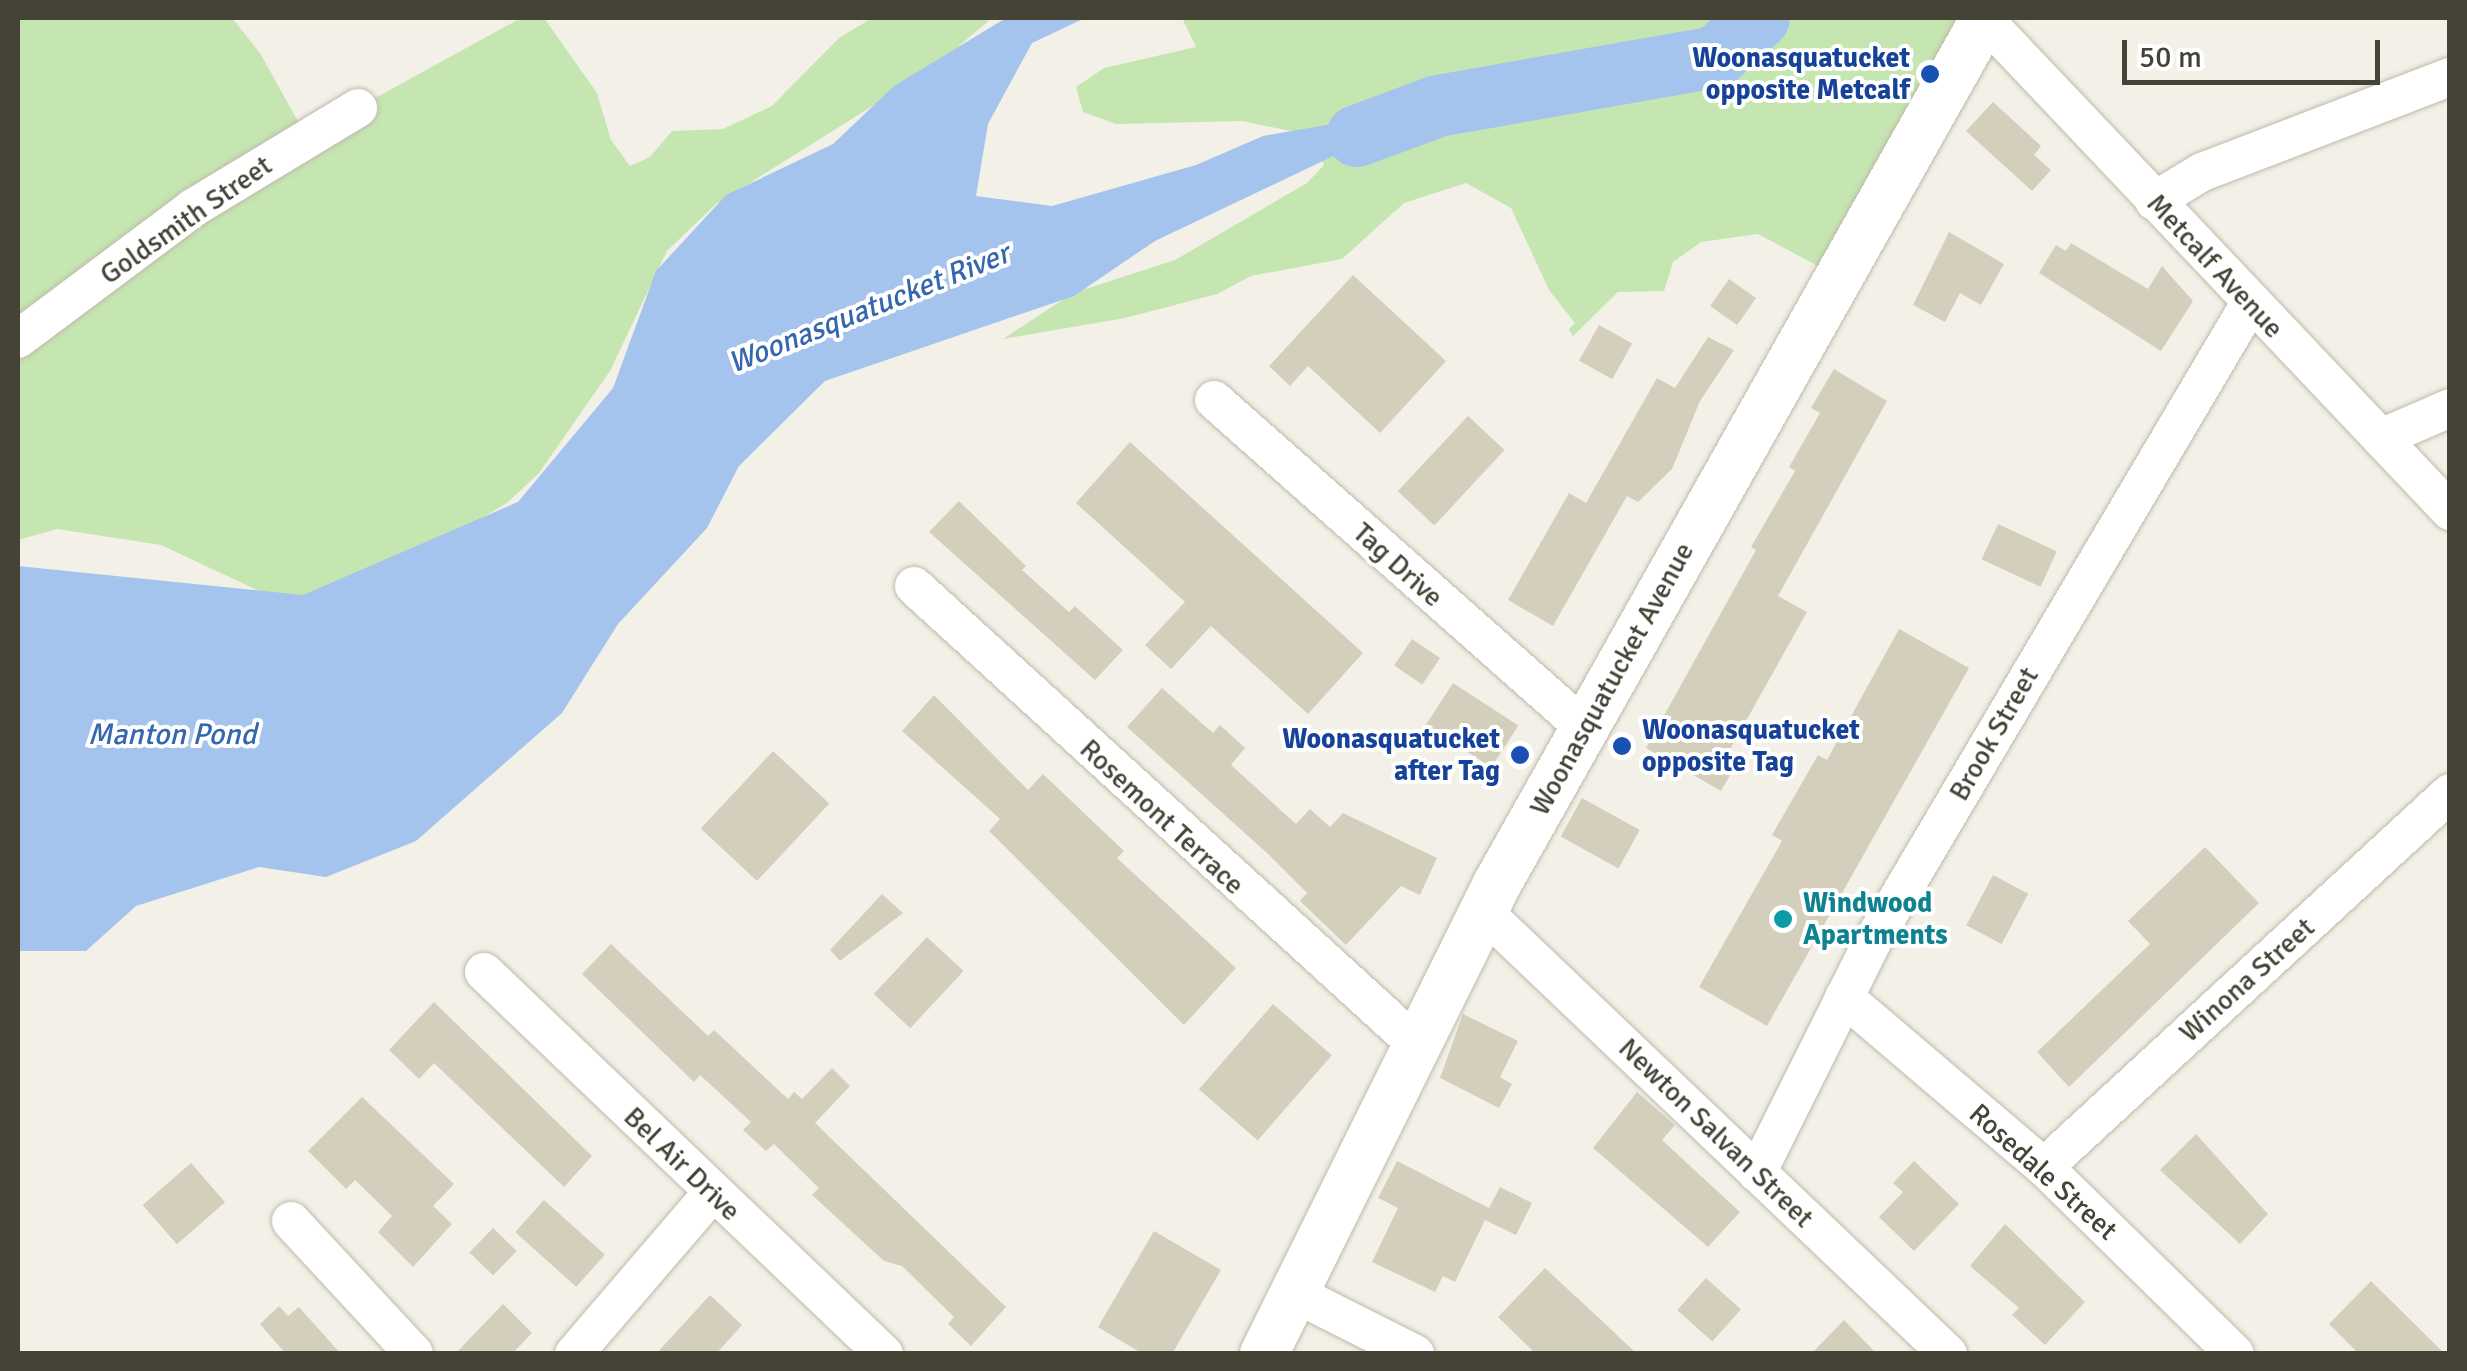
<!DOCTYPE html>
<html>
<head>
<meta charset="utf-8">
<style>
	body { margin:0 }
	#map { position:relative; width:2467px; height:1371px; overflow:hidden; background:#f3f1e7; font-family:Signika,sans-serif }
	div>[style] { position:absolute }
	.green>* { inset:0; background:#c5e5b1 }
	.water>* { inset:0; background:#a5c4ed }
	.river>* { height:62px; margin:-31px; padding:0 31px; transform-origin:31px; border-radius:31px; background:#a5c4ed }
	.building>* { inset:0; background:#d4cebd; transform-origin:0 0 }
	.roads { filter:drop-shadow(0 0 2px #bebaaa) drop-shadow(0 0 2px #bebaaa) }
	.minor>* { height:38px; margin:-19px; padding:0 19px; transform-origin:19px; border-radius:19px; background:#fff }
	.tertiary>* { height:48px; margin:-24px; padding:0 24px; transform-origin:24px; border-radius:24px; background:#fff }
	.dots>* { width:28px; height:28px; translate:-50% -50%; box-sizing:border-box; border:5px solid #fff; border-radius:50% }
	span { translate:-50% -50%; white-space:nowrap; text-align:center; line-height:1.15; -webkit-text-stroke:8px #fff; paint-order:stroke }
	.transit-label { font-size:28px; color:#164399; font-weight:700 }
	.right { translate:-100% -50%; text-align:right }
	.left { translate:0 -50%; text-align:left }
	.street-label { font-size:28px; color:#454236 }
	.culture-label { font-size:28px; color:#0d838f; font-weight:700 }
	.water-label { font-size:30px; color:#3467ad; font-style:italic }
	.frame { position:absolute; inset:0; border:20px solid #454236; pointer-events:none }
	.scale { position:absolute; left:2122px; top:40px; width:258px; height:45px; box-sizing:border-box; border:5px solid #454236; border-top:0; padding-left:12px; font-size:30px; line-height:35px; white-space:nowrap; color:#454236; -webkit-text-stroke:8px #fff; paint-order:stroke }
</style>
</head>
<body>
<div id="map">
	<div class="green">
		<i style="clip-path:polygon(18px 18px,232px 18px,260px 53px,306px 136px,521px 18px,544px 18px,597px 93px,611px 140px,630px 166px,650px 157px,672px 131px,723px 129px,772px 106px,839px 38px,872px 18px,992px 18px,933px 68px,716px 204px,667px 251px,610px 371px,539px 473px,507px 503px,358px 592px,276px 599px,161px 545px,57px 529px,18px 540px)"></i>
		<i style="clip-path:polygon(1182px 18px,1974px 18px,1831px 273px,1758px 234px,1701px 242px,1673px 262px,1664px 291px,1618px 292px,1573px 336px,1569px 329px,1575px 323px,1549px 290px,1511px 208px,1466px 183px,1404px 203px,1342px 259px,1251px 276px,1217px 294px,1125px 318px,1003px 339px,1073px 293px,1175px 260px,1307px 183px,1324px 165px,1310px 135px,1242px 121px,1116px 124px,1083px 112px,1076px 87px,1104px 68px,1196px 47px)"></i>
	</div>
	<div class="water">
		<i style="clip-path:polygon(1006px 18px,1085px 18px,1032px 43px,988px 124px,976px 196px,1052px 206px,1196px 165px,1263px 136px,1438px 106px,1155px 241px,1074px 296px,825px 381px,739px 466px,707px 528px,618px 624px,562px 713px,416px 841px,326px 877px,259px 867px,136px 906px,86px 951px,18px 951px,18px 566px,303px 595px,518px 502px,613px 388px,656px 271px,726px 195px,833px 144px,894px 86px)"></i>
	</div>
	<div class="river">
		<i style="left:1357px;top:136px;width:86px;rotate:-20.3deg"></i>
		<i style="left:1438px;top:106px;width:282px;rotate:-10deg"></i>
		<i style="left:1716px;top:57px;width:58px;rotate:-42.2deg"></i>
	</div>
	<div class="building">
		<i style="clip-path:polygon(1993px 102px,2041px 146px,2034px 155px,2051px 170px,2032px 191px,1966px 131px)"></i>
		<i style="clip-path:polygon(1949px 232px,2004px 264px,1981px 305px,1960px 293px,1945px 322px,1913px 305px)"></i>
		<i style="clip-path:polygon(2071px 243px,2148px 289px,2162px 266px,2193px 301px,2161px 351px,2039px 273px,2056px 245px,2066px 251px)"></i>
		<i style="clip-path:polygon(1353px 275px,1446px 361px,1380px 433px,1308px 366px,1290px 386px,1269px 366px)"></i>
		<i style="left:1729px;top:279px;width:33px;height:33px;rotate:35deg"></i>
		<i style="left:1599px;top:325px;width:38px;height:41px;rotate:29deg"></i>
		<i style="clip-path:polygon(1708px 337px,1734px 350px,1700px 401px,1672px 469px,1638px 502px,1627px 496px,1553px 626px,1508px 600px,1569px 493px,1586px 503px,1657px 378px,1675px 388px)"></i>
		<i style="clip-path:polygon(1834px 369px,1887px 401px,1778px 596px,1807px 612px,1723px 762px,1734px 768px,1721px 791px,1646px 748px,1756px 550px,1751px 547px,1795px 471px,1789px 467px,1820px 413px,1811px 408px)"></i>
		<i style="left:1468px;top:416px;width:50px;height:103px;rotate:43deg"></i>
		<i style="clip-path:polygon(1130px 442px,1363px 653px,1308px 714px,1211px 626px,1171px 669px,1145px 645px,1185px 602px,1076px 503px)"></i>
		<i style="clip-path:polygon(959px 501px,1026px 566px,1022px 570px,1069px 612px,1075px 606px,1123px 650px,1095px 680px,929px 532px)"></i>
		<i style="left:1998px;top:524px;width:65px;height:39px;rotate:25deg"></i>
		<i style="clip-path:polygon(1899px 629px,1969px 668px,1767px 1026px,1699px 987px,1782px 841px,1772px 835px,1818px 755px,1827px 760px)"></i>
		<i style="left:1412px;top:639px;width:34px;height:32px;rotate:34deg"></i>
		<i style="left:1453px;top:683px;width:78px;height:50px;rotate:33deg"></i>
		<i style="clip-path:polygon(1162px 688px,1213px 733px,1220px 725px,1245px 748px,1231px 765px,1296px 824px,1310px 809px,1330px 827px,1343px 813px,1437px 858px,1420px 895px,1401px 886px,1346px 945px,1300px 901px,1307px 893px,1268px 854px,1127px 727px)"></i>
		<i style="clip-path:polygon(934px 695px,1028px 790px,1043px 774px,1124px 851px,1117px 858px,1236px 968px,1184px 1025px,989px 831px,1000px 819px,902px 731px)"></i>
		<i style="left:773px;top:751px;width:77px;height:106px;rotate:43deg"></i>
		<i style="left:1582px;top:798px;width:66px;height:44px;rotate:29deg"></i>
		<i style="clip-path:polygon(2205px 847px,2259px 903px,2069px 1087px,2037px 1052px,2150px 944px,2128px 921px)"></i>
		<i style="left:1993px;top:875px;width:40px;height:57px;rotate:28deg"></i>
		<i style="clip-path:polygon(882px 894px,903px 913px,840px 961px,830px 950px)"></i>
		<i style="left:927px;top:937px;width:50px;height:78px;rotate:43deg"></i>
		<i style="clip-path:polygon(611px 944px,708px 1036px,714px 1030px,788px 1099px,794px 1092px,802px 1099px,832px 1068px,850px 1086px,815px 1123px,1006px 1307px,971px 1346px,948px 1324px,954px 1317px,902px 1266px,884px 1261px,812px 1195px,819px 1188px,774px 1144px,766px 1151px,743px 1130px,751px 1122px,700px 1075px,694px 1082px,582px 974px)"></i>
		<i style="clip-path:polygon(434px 1002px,592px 1156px,564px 1187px,434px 1063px,419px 1079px,389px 1050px)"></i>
		<i style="left:1273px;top:1004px;width:78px;height:113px;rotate:41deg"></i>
		<i style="clip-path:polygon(1463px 1014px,1518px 1041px,1500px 1077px,1512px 1084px,1499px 1108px,1440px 1078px)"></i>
		<i style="clip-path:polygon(1637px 1092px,1675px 1125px,1662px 1140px,1740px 1212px,1708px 1247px,1593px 1148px)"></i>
		<i style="clip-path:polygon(362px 1097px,454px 1184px,433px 1206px,452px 1224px,413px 1267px,378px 1232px,392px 1216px,355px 1180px,346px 1189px,308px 1151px)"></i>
		<i style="clip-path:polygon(2196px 1134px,2268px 1214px,2240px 1244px,2160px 1170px)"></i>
		<i style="clip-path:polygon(1397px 1161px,1489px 1208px,1500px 1187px,1532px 1203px,1516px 1235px,1485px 1220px,1455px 1282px,1443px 1276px,1435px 1292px,1372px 1262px,1398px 1208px,1378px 1198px)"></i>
		<i style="clip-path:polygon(1914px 1161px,1959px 1204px,1914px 1251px,1879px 1217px,1903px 1192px,1893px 1183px)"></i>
		<i style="left:191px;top:1163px;width:52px;height:64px;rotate:49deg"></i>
		<i style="left:544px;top:1200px;width:82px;height:43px;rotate:42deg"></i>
		<i style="clip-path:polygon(2005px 1224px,2085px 1302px,2045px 1345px,2012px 1315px,2019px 1308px,1970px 1266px)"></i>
		<i style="left:493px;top:1228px;width:33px;height:34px;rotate:44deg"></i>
		<i style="clip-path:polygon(1154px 1231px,1221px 1270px,1172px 1354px,1143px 1354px,1098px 1327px)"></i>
		<i style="clip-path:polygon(1545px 1268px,1600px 1319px,1637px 1354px,1536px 1354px,1498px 1317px)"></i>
		<i style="left:1706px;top:1278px;width:47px;height:43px;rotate:42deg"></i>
		<i style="clip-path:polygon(2371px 1281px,2445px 1354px,2359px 1354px,2329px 1324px)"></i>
		<i style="clip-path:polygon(710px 1295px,742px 1325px,716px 1354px,656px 1354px)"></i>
		<i style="clip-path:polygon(503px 1304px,532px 1333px,512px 1354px,455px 1354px)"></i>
		<i style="clip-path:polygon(279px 1306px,288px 1316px,299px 1307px,341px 1354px,286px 1354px,260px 1324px)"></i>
		<i style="clip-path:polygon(1844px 1320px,1877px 1354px,1811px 1354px)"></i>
	</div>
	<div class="roads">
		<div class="minor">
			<i style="left:1984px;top:19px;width:678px;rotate:46.55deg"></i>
			<i style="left:2154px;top:201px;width:56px;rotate:-31.1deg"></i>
			<i style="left:2202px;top:172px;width:266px;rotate:-21deg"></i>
			<i style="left:18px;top:339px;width:219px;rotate:-36.8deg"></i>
			<i style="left:193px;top:208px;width:193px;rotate:-31.2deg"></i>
			<i style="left:1214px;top:400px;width:494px;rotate:41.5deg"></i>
			<i style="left:2381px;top:438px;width:75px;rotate:-23.5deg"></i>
			<i style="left:914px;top:586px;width:678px;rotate:42.37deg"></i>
			<i style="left:1484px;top:912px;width:641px;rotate:43.61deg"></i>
			<i style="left:484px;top:972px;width:553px;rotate:43.68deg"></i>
			<i style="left:1844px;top:997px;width:262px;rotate:40.4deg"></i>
			<i style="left:2044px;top:1167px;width:267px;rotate:44.4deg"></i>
			<i style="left:2044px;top:1167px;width:552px;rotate:-42.65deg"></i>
			<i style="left:1757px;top:1173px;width:256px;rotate:-63.5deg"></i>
			<i style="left:1871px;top:944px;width:742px;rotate:-59.39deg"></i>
			<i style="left:291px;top:1221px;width:181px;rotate:47.2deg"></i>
			<i style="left:1294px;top:1293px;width:136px;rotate:26.8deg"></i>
			<i style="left:574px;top:1354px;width:212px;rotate:-49.4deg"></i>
		</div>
		<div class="tertiary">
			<i style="left:1264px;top:1354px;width:525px;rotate:-63.63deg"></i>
			<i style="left:1497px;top:884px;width:994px;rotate:-60.6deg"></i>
		</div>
	</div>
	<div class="dots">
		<i style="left:1930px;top:74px;background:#1a4fb4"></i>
		<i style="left:1622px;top:746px;background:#1a4fb4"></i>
		<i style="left:1520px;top:755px;background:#1a4fb4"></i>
		<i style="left:1783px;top:919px;background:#0f9aa8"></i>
	</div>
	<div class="transit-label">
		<span class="right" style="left:1910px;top:74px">Woonasquatucket<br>opposite Metcalf</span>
		<span class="left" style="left:1642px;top:746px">Woonasquatucket<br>opposite Tag</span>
		<span class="right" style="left:1500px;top:755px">Woonasquatucket<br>after Tag</span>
	</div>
	<div class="street-label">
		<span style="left:186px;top:220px;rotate:-35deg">Goldsmith Street</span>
		<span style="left:2215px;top:266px;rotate:47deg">Metcalf Avenue</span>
		<span style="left:1398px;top:565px;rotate:42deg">Tag Drive</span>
		<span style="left:1612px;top:679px;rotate:-61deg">Woonasquatucket Avenue</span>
		<span style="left:1994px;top:734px;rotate:-60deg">Brook Street</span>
		<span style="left:1162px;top:817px;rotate:43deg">Rosemont Terrace</span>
		<span style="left:2247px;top:980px;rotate:-42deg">Winona Street</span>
		<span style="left:1716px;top:1133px;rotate:44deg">Newton Salvan Street</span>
		<span style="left:682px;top:1164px;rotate:44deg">Bel Air Drive</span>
		<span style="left:2043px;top:1172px;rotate:42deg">Rosedale Street</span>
	</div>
	<div class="culture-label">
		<span class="left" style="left:1803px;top:919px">Windwood<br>Apartments</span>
	</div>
	<div class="water-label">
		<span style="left:869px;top:309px;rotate:-22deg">Woonasquatucket River</span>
		<span style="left:172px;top:735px">Manton Pond</span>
	</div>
	<div class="frame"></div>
	<div class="scale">50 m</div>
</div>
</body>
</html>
